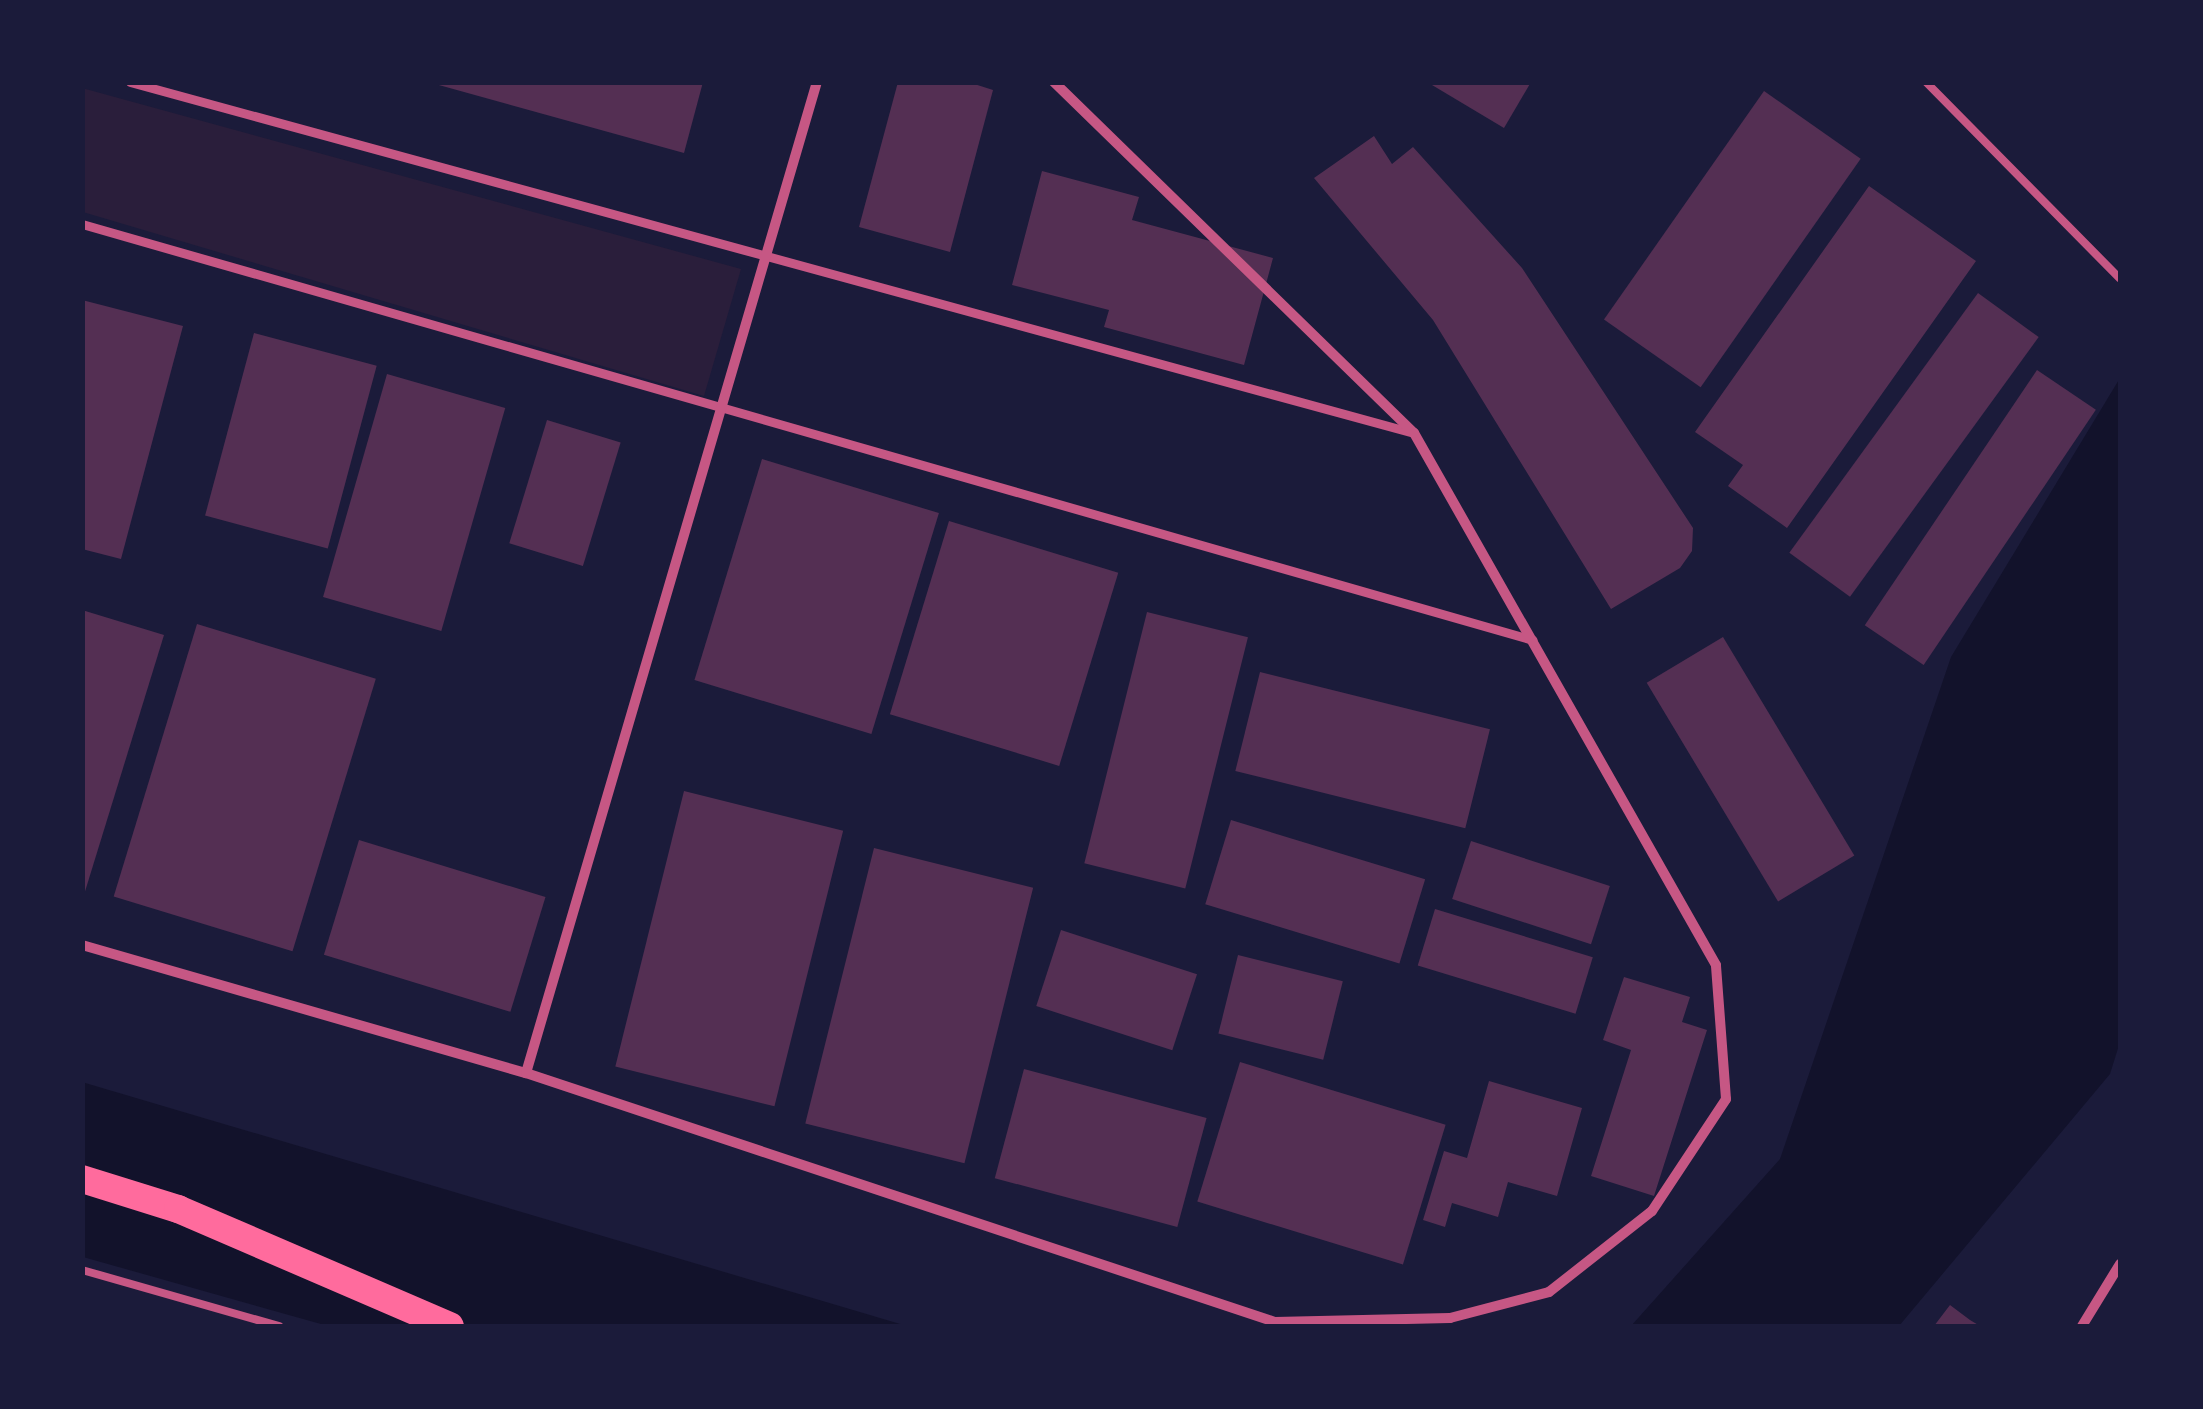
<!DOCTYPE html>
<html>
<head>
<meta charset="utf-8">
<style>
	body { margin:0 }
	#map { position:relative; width:2203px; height:1409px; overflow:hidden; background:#1b1b3a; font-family:"Times New Roman",serif }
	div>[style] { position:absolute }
	.green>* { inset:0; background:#2a1e3b }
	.water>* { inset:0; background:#12122b }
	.building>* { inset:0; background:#542f53; transform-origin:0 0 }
	.service>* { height:8px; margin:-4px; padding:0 4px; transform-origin:4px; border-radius:4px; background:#c65784 }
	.pedestrian>* { height:9px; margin:-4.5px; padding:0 4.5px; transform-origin:4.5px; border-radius:4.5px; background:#c65784 }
	.minor>* { height:10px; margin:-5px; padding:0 5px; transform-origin:5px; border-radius:5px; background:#c65784 }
	.trunk>* { height:28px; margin:-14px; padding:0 14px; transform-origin:14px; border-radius:14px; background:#ff6b9d }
	span { translate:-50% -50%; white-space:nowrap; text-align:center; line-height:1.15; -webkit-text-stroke:8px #1b1b3a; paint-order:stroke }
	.frame { position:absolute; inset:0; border:85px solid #1b1b3a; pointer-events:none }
</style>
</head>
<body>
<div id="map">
	<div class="green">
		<i style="clip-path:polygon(82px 88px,741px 269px,704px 396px,83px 212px)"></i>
	</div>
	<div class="water">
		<i style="clip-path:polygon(2120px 378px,2120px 1042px,2110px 1074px,1899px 1326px,1631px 1326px,1780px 1159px,1951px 657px)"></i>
		<i style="clip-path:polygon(82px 1082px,907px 1326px,328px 1326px,83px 1257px)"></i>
	</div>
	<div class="building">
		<i style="clip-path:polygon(428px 82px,703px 82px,684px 153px)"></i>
		<i style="clip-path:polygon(898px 82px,968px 82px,993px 90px,950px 252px,859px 227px)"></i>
		<i style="clip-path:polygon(1427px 82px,1531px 82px,1504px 128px)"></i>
		<i style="left:1764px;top:91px;width:118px;height:279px;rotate:35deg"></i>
		<i style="clip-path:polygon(1374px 136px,1392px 164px,1413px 147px,1522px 268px,1693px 528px,1692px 551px,1680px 568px,1611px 609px,1433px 320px,1314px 178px)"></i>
		<i style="clip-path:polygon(1042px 171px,1139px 197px,1132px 220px,1273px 258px,1244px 365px,1104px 327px,1109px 310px,1012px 285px)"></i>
		<i style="clip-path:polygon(1869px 186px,1976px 261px,1787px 528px,1728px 486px,1743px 465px,1695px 432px)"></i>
		<i style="left:1978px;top:293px;width:75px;height:321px;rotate:36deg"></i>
		<i style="clip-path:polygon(82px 300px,183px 326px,121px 559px,82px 549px)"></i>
		<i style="left:254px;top:333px;width:127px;height:189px;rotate:15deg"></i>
		<i style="left:2037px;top:370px;width:71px;height:308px;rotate:34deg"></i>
		<i style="left:387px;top:374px;width:123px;height:232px;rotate:16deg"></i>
		<i style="left:547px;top:420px;width:77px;height:129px;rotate:17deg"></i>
		<i style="left:762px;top:459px;width:185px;height:231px;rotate:17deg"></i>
		<i style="left:949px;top:521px;width:177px;height:202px;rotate:17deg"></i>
		<i style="clip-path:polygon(82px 610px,164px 635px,83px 898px,82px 898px)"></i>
		<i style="left:1147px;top:612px;width:104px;height:259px;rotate:14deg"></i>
		<i style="left:197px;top:624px;width:187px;height:285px;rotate:17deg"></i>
		<i style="left:1723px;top:637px;width:255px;height:89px;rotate:59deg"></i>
		<i style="left:1260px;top:672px;width:237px;height:102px;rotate:14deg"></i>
		<i style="left:684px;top:791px;width:164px;height:284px;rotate:14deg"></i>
		<i style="left:1231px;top:820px;width:203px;height:88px;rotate:17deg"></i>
		<i style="left:359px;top:840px;width:195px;height:120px;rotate:17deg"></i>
		<i style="left:1471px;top:841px;width:146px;height:61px;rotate:18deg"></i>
		<i style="left:874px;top:848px;width:164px;height:284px;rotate:14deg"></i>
		<i style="left:1435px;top:909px;width:165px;height:59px;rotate:17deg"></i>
		<i style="left:1061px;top:930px;width:143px;height:80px;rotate:18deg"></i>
		<i style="left:1238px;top:955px;width:108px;height:81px;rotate:14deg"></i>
		<i style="clip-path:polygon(1624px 977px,1690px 997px,1682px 1022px,1707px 1030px,1654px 1196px,1591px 1176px,1631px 1050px,1603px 1040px)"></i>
		<i style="left:1240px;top:1062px;width:215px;height:146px;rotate:17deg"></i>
		<i style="left:1024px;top:1069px;width:189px;height:113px;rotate:15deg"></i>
		<i style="clip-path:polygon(1489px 1081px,1582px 1108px,1557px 1196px,1508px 1182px,1498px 1217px,1452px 1203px,1445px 1227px,1423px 1220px,1444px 1151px,1467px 1158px)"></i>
		<i style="clip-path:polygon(1950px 1305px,1970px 1320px,1980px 1326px,1934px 1326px)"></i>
	</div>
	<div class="service">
		<i style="left:1926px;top:82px;width:276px;rotate:45.4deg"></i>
		<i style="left:82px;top:1270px;width:205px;rotate:15.9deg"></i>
	</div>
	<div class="pedestrian">
		<i style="left:130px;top:82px;width:1331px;rotate:15.29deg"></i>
		<i style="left:82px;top:224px;width:1509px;rotate:16deg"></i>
	</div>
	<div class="minor">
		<i style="left:82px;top:945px;width:462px;rotate:16.1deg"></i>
		<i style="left:526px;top:1073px;width:789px;rotate:18.39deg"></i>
		<i style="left:1275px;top:1322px;width:175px;rotate:-1.3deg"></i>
		<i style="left:1450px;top:1318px;width:102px;rotate:-14.7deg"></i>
		<i style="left:1549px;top:1292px;width:131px;rotate:-38.2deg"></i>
		<i style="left:1652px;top:1211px;width:134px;rotate:-56.5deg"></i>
		<i style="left:1726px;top:1099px;width:134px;rotate:-94.3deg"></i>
		<i style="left:1716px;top:965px;width:612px;rotate:-119.58deg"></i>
		<i style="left:1414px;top:433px;width:503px;rotate:-135.73deg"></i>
		<i style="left:526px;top:1073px;width:1033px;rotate:-73.64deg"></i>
		<i style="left:2082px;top:1326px;width:73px;rotate:-58.5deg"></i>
	</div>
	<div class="trunk">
		<i style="left:82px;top:1179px;width:101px;rotate:17.4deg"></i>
		<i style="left:178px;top:1209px;width:296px;rotate:23.3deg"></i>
	</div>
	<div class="frame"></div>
</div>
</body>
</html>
